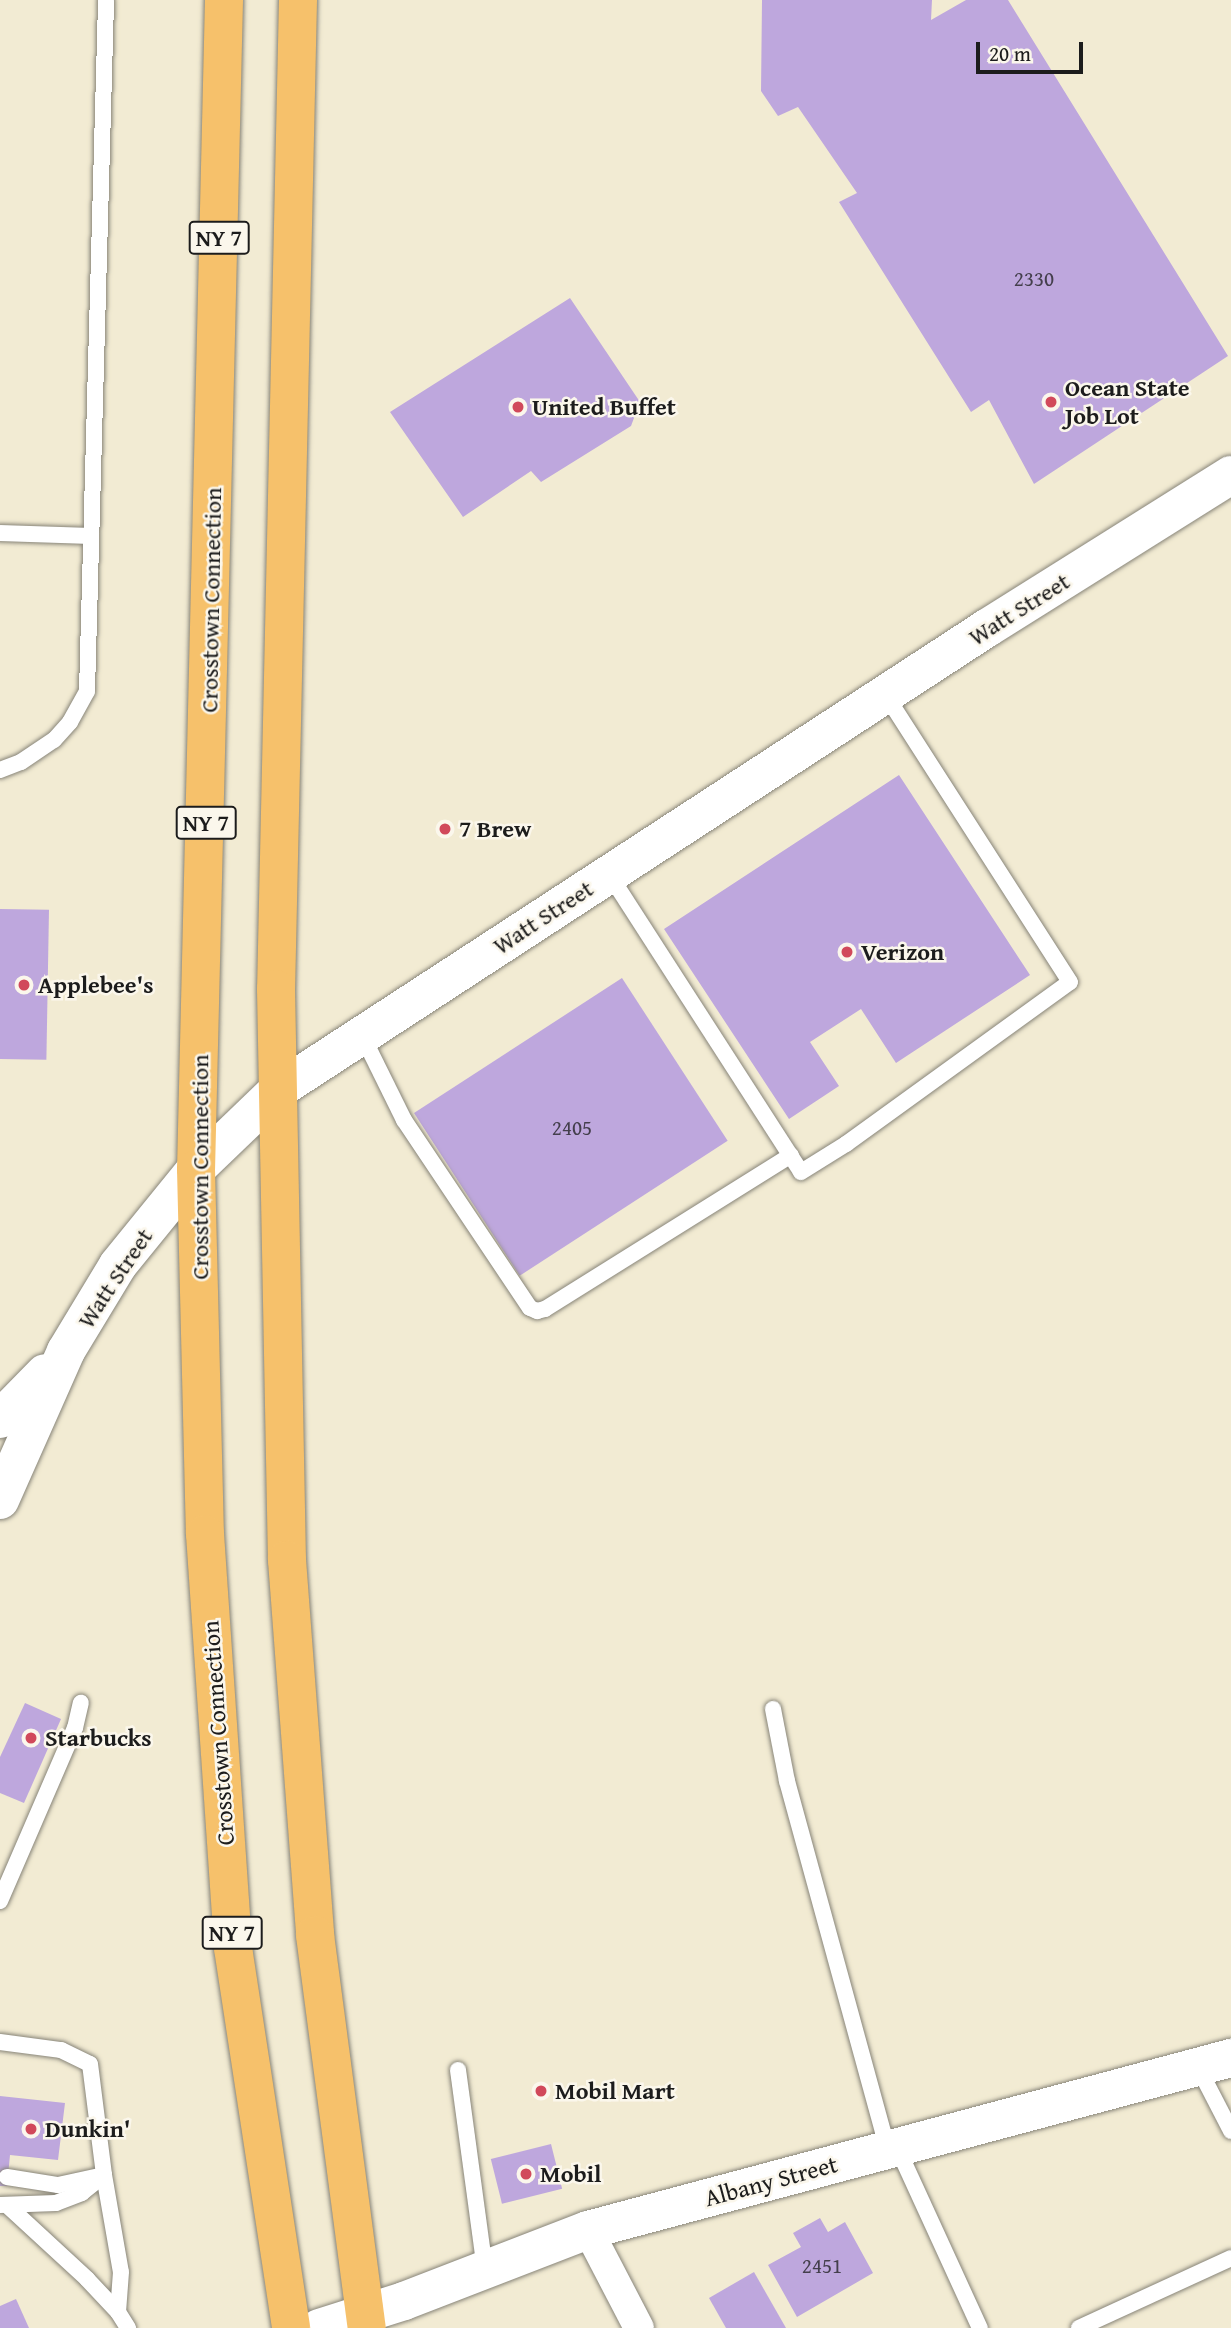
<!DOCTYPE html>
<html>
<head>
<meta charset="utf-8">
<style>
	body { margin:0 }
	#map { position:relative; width:1231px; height:2328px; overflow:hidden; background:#f2ebd3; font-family:"Gentium Book Plus",serif }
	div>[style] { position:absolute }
	.building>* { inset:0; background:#bea7dd; transform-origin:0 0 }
	.roads { filter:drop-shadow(0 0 2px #878478) drop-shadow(0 0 2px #878478) }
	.service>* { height:16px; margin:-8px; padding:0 8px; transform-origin:8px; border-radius:8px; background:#fff }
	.minor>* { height:30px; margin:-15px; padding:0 15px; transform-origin:15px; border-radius:15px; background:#fff }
	.tertiary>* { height:38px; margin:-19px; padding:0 19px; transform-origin:19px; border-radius:19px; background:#fff }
	.trunk>* { height:38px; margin:-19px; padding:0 19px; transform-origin:19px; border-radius:19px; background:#f6c16b }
	.dots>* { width:19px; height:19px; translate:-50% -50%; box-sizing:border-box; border:4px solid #fbf7ec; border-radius:50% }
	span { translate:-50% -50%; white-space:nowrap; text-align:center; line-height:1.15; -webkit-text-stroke:5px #fbf7ec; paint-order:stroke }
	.number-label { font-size:21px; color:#443f4c }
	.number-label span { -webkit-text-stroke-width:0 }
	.shield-label span { padding:2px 5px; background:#fbf7ec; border:2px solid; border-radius:5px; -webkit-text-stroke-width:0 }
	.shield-label { font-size:23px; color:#1c1c1c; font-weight:700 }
	.poi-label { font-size:24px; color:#1c1c1c; font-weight:700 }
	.left { translate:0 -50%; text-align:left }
	.street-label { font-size:24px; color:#1c1c1c }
	.scale { position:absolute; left:976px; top:42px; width:107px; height:32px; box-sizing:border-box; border:4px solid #1c1c1c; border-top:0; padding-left:9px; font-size:21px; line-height:24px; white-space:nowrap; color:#1c1c1c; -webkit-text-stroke:5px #fbf7ec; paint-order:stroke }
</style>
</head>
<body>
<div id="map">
	<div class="building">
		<i style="clip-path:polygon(762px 0,932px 0,931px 20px,966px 0,1008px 0,1228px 356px,1034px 484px,989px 400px,971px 412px,839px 202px,857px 193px,798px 107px,778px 116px,761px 91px)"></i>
		<i style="clip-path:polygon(570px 298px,640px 402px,631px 426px,541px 482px,531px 471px,463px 517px,390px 412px)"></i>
		<i style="clip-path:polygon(899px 775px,1030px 975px,896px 1063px,861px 1009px,810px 1042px,839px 1086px,789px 1119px,664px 929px)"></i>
		<i style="left:0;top:909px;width:49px;height:150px;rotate:1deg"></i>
		<i style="left:622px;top:978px;width:194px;height:248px;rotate:57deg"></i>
		<i style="clip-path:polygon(25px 1703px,61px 1719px,24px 1803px,0 1793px,0 1757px)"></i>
		<i style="clip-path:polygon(0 2096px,65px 2103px,58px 2160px,10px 2155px,7px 2186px,0 2186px)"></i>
		<i style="left:551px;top:2144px;width:46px;height:62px;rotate:76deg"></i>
		<i style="clip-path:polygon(820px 2218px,828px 2232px,845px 2222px,873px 2273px,797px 2317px,768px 2265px,801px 2247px,793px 2233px)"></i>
		<i style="clip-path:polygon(754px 2272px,786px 2328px,726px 2328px,709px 2298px)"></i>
		<i style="clip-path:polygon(16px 2299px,29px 2328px,0 2328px,0 2306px)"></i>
	</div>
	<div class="roads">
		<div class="service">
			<i style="left:0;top:533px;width:91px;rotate:1.9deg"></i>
			<i style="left:0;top:770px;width:22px;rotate:-21deg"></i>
			<i style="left:21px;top:762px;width:40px;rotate:-34deg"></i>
			<i style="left:54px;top:740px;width:24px;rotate:-48deg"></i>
			<i style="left:70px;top:722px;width:35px;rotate:-61deg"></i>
			<i style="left:87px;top:691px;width:691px;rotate:-88.42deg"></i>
			<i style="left:609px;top:874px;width:354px;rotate:57.2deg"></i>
			<i style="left:801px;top:1172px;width:53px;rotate:-31.9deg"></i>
			<i style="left:846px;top:1144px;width:276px;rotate:-35.9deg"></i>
			<i style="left:1070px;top:982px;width:342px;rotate:-122.7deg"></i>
			<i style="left:362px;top:1035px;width:95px;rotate:63.7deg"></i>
			<i style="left:404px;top:1120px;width:226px;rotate:56.2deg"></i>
			<i style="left:530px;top:1308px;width:8px;rotate:23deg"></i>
			<i style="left:537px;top:1311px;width:8px;rotate:-14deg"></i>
			<i style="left:545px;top:1309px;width:290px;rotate:-32deg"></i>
			<i style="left:773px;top:1709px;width:73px;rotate:79deg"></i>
			<i style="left:787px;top:1781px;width:383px;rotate:74.7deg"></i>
			<i style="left:0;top:1901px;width:189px;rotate:-66.6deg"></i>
			<i style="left:75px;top:1728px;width:26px;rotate:-77deg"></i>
			<i style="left:0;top:2042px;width:62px;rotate:7.5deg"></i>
			<i style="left:61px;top:2050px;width:32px;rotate:26deg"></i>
			<i style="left:90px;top:2064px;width:112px;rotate:82.8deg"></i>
			<i style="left:104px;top:2175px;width:28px;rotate:141deg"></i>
			<i style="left:82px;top:2193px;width:28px;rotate:159deg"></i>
			<i style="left:56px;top:2203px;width:56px;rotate:178deg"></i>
			<i style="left:1198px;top:2067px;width:72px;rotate:62.7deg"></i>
			<i style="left:458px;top:2070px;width:201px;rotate:82.3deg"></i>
			<i style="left:897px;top:2147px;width:199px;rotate:65.4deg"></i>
			<i style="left:7px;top:2177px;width:52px;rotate:8.9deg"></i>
			<i style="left:58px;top:2185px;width:47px;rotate:-12.3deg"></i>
			<i style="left:104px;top:2175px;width:98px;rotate:80.1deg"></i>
			<i style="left:121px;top:2272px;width:40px;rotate:94.3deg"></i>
			<i style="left:8px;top:2206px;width:108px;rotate:42.7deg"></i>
			<i style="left:87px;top:2279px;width:45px;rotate:46.8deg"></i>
			<i style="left:118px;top:2312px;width:19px;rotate:58deg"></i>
			<i style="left:1079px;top:2328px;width:167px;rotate:-24.7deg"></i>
		</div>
		<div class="minor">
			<i style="left:588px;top:2230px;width:110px;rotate:62.5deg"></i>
		</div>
		<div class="tertiary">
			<i style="left:0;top:1419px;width:64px;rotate:-45.6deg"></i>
			<i style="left:0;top:1500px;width:163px;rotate:-66.1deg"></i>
			<i style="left:66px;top:1351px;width:100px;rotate:-58.8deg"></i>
			<i style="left:118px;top:1265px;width:124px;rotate:-50.9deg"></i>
			<i style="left:196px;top:1169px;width:114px;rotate:-43.9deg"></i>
			<i style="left:278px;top:1090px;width:846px;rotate:-33.09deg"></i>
			<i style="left:987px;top:628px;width:288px;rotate:-32.1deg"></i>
			<i style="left:319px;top:2328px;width:89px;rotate:-17.6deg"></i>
			<i style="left:404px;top:2301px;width:197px;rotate:-21.1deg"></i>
			<i style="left:588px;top:2230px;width:666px;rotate:-14.98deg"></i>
		</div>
		<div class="trunk">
			<i style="left:224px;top:0;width:1169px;rotate:91.37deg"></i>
			<i style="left:196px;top:1169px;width:365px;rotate:88.6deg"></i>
			<i style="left:205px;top:1534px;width:415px;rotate:86.1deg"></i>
			<i style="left:233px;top:1948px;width:384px;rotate:81.3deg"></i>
			<i style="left:298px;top:0;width:989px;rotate:91.27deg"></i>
			<i style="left:276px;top:989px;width:571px;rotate:88.9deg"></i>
			<i style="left:287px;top:1560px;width:376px;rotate:85.7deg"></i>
			<i style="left:315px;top:1935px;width:396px;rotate:82.5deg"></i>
		</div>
	</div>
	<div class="dots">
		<i style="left:1051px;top:402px;background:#d1495b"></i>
		<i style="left:518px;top:407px;background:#d1495b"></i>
		<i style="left:445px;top:829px;background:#d1495b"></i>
		<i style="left:847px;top:952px;background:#d1495b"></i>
		<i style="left:24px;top:985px;background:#d1495b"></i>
		<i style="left:31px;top:1738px;background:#d1495b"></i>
		<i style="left:541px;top:2091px;background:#d1495b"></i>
		<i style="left:31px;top:2129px;background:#d1495b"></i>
		<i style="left:526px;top:2174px;background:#d1495b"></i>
	</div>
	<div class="number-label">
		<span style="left:1034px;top:279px">2330</span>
		<span style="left:572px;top:1128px">2405</span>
		<span style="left:822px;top:2266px">2451</span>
	</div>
	<div class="shield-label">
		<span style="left:219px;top:238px">NY 7</span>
		<span style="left:206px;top:823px">NY 7</span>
		<span style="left:232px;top:1933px">NY 7</span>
	</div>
	<div class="poi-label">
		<span class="left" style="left:1065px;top:402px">Ocean State<br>Job Lot</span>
		<span class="left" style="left:532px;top:407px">United Buffet</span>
		<span class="left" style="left:459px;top:829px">7 Brew</span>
		<span class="left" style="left:861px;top:952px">Verizon</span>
		<span class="left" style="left:38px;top:985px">Applebee's</span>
		<span class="left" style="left:45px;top:1738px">Starbucks</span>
		<span class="left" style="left:555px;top:2091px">Mobil Mart</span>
		<span class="left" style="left:45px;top:2129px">Dunkin'</span>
		<span class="left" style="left:540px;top:2174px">Mobil</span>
	</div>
	<div class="street-label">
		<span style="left:211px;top:600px;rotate:-89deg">Crosstown Connection</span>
		<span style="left:1019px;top:609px;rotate:-32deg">Watt Street</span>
		<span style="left:543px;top:917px;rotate:-33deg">Watt Street</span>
		<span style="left:200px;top:1167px;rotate:-90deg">Crosstown Connection</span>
		<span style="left:115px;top:1278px;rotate:-56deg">Watt Street</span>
		<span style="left:218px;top:1733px;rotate:-94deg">Crosstown Connection</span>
		<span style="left:771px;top:2181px;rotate:-15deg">Albany Street</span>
	</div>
	<div class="scale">20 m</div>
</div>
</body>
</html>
